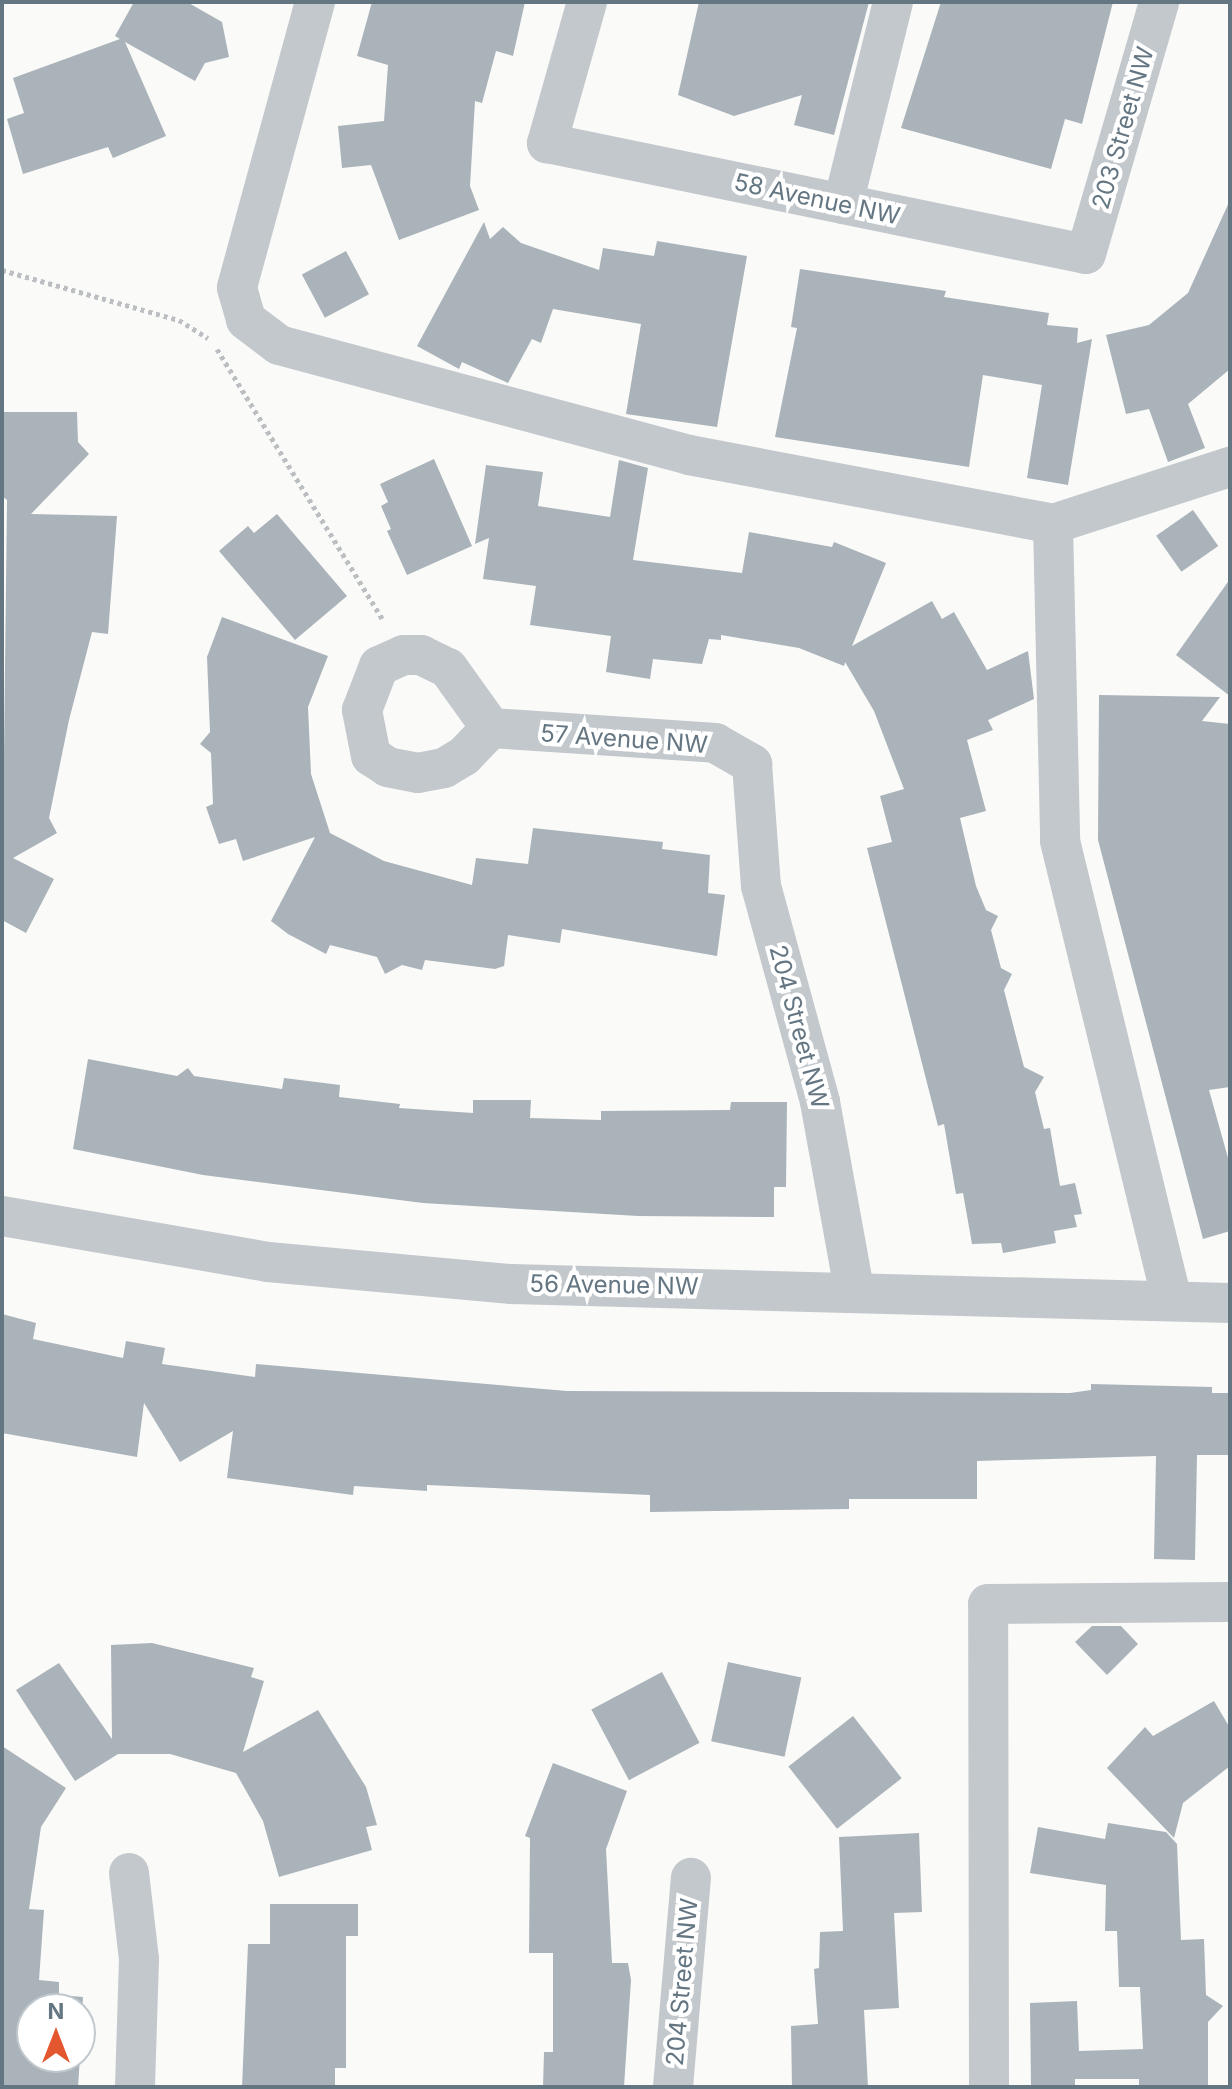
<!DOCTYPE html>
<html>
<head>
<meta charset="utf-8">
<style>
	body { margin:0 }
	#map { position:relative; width:1232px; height:2089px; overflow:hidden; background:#fafaf8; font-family:Inter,sans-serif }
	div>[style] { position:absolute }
	.building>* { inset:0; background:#aab3b9; transform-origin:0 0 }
	.path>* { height:5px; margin-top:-2.5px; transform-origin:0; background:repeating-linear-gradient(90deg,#bbbfc2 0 4px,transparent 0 8px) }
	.minor>* { height:40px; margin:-20px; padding:0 20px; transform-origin:20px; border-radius:20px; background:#c3c8cc }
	span { translate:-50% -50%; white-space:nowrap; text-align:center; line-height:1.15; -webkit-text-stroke:8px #fff; paint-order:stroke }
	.street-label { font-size:24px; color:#657683 }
	.frame { position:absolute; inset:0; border:4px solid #657683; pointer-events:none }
	.north { position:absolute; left:16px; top:1993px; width:80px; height:80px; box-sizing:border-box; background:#fff; border:2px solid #c1c8cd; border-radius:50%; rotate:0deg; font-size:22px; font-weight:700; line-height:32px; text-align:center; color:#657683 }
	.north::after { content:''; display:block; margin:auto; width:28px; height:36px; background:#e4572e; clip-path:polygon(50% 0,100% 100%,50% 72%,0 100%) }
</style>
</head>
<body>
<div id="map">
	<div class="building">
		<i style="clip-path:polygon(134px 2px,187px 2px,222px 22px,229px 57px,205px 63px,195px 81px,125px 42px,166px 136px,113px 158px,108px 147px,23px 174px,7px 119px,24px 113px,13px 78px,120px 39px,115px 36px)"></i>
		<i style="clip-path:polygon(372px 2px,525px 2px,513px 56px,496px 51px,482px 103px,475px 101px,470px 186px,479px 210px,399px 240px,371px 165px,342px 168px,338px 126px,384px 121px,388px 65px,357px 56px)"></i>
		<i style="clip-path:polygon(699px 2px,869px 2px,834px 135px,794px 125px,802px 95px,734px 116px,678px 95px)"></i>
		<i style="clip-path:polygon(941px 2px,1113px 2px,1082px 124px,1065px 119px,1051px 169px,901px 128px)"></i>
		<i style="clip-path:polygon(1230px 200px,1230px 369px,1188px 404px,1205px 448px,1168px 462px,1149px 409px,1126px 414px,1106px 335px,1149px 325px,1188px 293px)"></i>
		<i style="clip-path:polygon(484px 222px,490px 239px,503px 227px,521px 243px,599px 270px,603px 248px,654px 256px,657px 241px,747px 256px,717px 427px,626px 414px,641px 324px,553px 309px,541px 343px,532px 339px,508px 383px,462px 362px,459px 369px,417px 346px)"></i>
		<i style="left:346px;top:251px;width:49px;height:50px;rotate:62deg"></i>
		<i style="clip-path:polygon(800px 269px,946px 291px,944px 297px,1049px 313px,1047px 325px,1078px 328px,1077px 343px,1092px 339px,1068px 485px,1027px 478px,1042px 385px,983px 375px,969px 467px,775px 437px,797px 328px,791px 327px)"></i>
		<i style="clip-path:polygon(2px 412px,77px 412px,78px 442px,89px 454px,31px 514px,117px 516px,108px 634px,92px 632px,69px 720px,49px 818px,57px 833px,13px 858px,54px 879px,26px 933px,2px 920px,7px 500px,2px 496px)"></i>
		<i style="clip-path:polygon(434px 459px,472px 546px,407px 575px,387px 531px,391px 529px,381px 506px,388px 502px,380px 484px)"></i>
		<i style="clip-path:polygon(619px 460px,648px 468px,633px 560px,742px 573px,749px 532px,832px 547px,834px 542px,886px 563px,852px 646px,932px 601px,942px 619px,954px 612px,987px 670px,1028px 651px,1034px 699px,988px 720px,993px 730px,967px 740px,986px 811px,960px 818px,976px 886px,986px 910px,998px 916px,991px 930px,1001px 968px,1012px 974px,1004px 990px,1024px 1067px,1044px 1077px,1035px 1092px,1044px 1129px,1050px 1128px,1060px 1186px,1075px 1183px,1082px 1214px,1074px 1215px,1077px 1227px,1054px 1231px,1056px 1243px,1003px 1253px,1001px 1243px,972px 1244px,963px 1193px,956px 1194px,944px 1124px,938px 1126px,867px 848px,892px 842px,880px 796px,904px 789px,874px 711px,845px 662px,844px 666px,799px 648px,721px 635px,721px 640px,709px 639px,702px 664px,653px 659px,650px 679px,606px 672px,611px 636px,530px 625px,536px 586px,483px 579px,489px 538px,475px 544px,486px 465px,543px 472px,538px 506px,610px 517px)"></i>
		<i style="left:1193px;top:510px;width:44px;height:45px;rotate:55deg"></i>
		<i style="clip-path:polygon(277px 514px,347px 596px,295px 640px,219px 551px,248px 526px,254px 533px)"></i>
		<i style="clip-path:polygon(1230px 579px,1230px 696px,1176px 655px)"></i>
		<i style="clip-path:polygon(222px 617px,328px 656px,308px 707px,311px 774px,330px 833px,384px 861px,472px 885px,476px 858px,528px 864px,533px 828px,663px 842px,662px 849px,710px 855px,708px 893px,725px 895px,717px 956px,562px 929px,560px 943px,508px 935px,504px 966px,495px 969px,425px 960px,422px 970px,402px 965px,385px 974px,377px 957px,330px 945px,326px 954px,288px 934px,271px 921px,315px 837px,243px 861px,236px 839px,219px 844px,206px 807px,213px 804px,211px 753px,200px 744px,210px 732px,207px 657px)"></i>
		<i style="clip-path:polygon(1099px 695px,1220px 697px,1202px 721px,1230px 724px,1230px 1087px,1209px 1090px,1230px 1165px,1230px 1231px,1203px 1239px,1098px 840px)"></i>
		<i style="clip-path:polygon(88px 1059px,177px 1076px,188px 1068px,194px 1076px,282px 1089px,284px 1078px,340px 1085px,339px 1097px,400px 1104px,399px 1108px,473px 1113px,473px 1100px,531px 1100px,530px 1118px,601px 1120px,601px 1111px,730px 1110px,731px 1102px,787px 1102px,786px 1187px,774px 1187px,774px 1217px,638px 1216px,423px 1203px,203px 1175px,73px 1149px)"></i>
		<i style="clip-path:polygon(2px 1314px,36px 1323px,33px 1339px,123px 1358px,126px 1341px,165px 1348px,162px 1364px,255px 1377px,256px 1364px,567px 1391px,1070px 1393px,1091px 1390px,1091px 1384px,1212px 1387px,1212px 1393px,1230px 1393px,1230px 1455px,1197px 1455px,1195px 1560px,1154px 1559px,1156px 1456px,977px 1461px,977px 1499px,849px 1499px,849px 1509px,650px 1512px,650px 1495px,427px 1485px,427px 1491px,354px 1486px,353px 1495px,227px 1478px,233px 1431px,180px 1462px,144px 1403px,137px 1457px,2px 1433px)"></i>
		<i style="clip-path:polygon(1092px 1626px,1121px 1626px,1138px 1644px,1107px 1675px,1075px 1642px)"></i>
		<i style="clip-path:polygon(152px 1643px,254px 1668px,251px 1677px,264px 1681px,243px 1752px,318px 1710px,366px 1787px,377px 1825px,366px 1827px,372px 1850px,279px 1877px,263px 1821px,236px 1773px,170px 1754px,118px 1754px,75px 1781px,16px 1690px,59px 1663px,112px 1739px,111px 1645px)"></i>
		<i style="left:728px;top:1662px;width:75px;height:81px;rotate:12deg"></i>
		<i style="left:662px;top:1672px;width:80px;height:80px;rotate:62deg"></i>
		<i style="clip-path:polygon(1214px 1701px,1230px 1728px,1230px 1766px,1183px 1803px,1174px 1838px,1107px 1768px,1145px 1727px,1153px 1736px)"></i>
		<i style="left:853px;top:1716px;width:79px;height:82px;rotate:52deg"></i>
		<i style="clip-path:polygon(2px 1746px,66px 1788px,41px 1827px,29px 1909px,44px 1910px,39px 1980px,59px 1982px,59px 1995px,83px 1997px,80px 2044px,80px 2009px,32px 2009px,32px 2057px,80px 2057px,78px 2087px,2px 2087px)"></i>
		<i style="clip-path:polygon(553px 1763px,627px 1791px,606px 1849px,612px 1963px,628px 1963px,631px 1980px,624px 2087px,543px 2087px,544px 2052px,553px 2052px,553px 1953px,529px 1953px,530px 1838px,525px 1836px)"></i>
		<i style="clip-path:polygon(1108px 1823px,1166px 1832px,1177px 1844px,1181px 1940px,1204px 1939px,1206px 1995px,1223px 2006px,1208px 2022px,1208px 2086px,1139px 2087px,1139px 2079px,1075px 2079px,1075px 2087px,1031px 2087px,1030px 2003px,1077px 2001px,1079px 2051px,1143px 2049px,1140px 1987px,1119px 1987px,1117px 1931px,1105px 1931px,1106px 1885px,1030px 1873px,1038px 1827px,1105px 1839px)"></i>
		<i style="clip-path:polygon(919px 1833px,922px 1912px,894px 1913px,899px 2008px,864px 2010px,868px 2087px,792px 2087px,791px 2026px,818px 2024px,814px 1969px,819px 1968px,820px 1932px,843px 1931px,839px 1837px)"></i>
		<i style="clip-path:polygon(270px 1904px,358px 1904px,358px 1936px,346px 1936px,346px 2068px,335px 2068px,335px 2087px,242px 2087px,248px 1944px,270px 1944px)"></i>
	</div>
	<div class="path">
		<i style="left:2px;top:270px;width:184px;rotate:15.8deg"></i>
		<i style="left:179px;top:320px;width:34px;rotate:32deg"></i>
		<i style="left:217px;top:349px;width:318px;rotate:58.5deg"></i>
	</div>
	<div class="minor">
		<i style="left:315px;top:2px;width:296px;rotate:105.3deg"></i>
		<i style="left:237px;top:288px;width:33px;rotate:74deg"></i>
		<i style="left:246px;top:320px;width:41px;rotate:37.1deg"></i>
		<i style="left:279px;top:345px;width:424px;rotate:15deg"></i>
		<i style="left:689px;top:455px;width:370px;rotate:10.7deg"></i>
		<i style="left:1053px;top:524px;width:186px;rotate:-17.9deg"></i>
		<i style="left:587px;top:2px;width:147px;rotate:105.8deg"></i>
		<i style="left:547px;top:143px;width:550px;rotate:11.64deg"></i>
		<i style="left:1086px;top:254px;width:262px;rotate:-73.8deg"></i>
		<i style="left:843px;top:204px;width:208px;rotate:-76.1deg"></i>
		<i style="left:1053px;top:524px;width:317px;rotate:88.7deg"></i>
		<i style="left:1060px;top:841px;width:473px;rotate:76.3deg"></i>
		<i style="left:491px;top:728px;width:39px;rotate:134deg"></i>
		<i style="left:464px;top:756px;width:23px;rotate:149deg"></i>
		<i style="left:444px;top:768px;width:26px;rotate:169deg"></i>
		<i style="left:418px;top:773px;width:31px;rotate:-169deg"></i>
		<i style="left:388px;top:767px;width:20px;rotate:-147deg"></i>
		<i style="left:371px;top:756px;width:47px;rotate:-101.1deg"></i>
		<i style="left:362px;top:710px;width:47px;rotate:-68.9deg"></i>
		<i style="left:379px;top:666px;width:27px;rotate:-24deg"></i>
		<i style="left:404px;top:655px;width:17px"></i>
		<i style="left:421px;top:655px;width:30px;rotate:26deg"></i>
		<i style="left:448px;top:668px;width:74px;rotate:54.4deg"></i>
		<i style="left:491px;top:728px;width:225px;rotate:3.8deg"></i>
		<i style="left:715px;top:743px;width:43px;rotate:29.6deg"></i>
		<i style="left:752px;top:764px;width:122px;rotate:85.8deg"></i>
		<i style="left:761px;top:886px;width:224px;rotate:74.7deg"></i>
		<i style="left:820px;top:1102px;width:190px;rotate:79.7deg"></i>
		<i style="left:2px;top:1216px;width:270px;rotate:9.8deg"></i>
		<i style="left:268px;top:1262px;width:245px;rotate:5.2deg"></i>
		<i style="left:512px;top:1284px;width:718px;rotate:1.52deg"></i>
		<i style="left:129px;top:1873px;width:87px;rotate:83.4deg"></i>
		<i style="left:139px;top:1959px;width:128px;rotate:91.8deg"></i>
		<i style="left:673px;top:2087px;width:210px;rotate:-85.1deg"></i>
		<i style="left:989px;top:2087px;width:483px;rotate:-90.1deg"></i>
		<i style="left:988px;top:1604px;width:242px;rotate:-0.5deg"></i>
	</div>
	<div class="street-label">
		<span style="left:1123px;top:128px;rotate:-74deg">203 Street NW</span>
		<span style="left:817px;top:199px;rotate:12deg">58 Avenue NW</span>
		<span style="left:624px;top:739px;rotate:4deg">57 Avenue NW</span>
		<span style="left:799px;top:1027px;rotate:75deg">204 Street NW</span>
		<span style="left:614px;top:1285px;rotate:1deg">56 Avenue NW</span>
		<span style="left:682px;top:1982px;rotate:-85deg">204 Street NW</span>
	</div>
	<div class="frame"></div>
	<div class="north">N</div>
</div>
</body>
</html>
